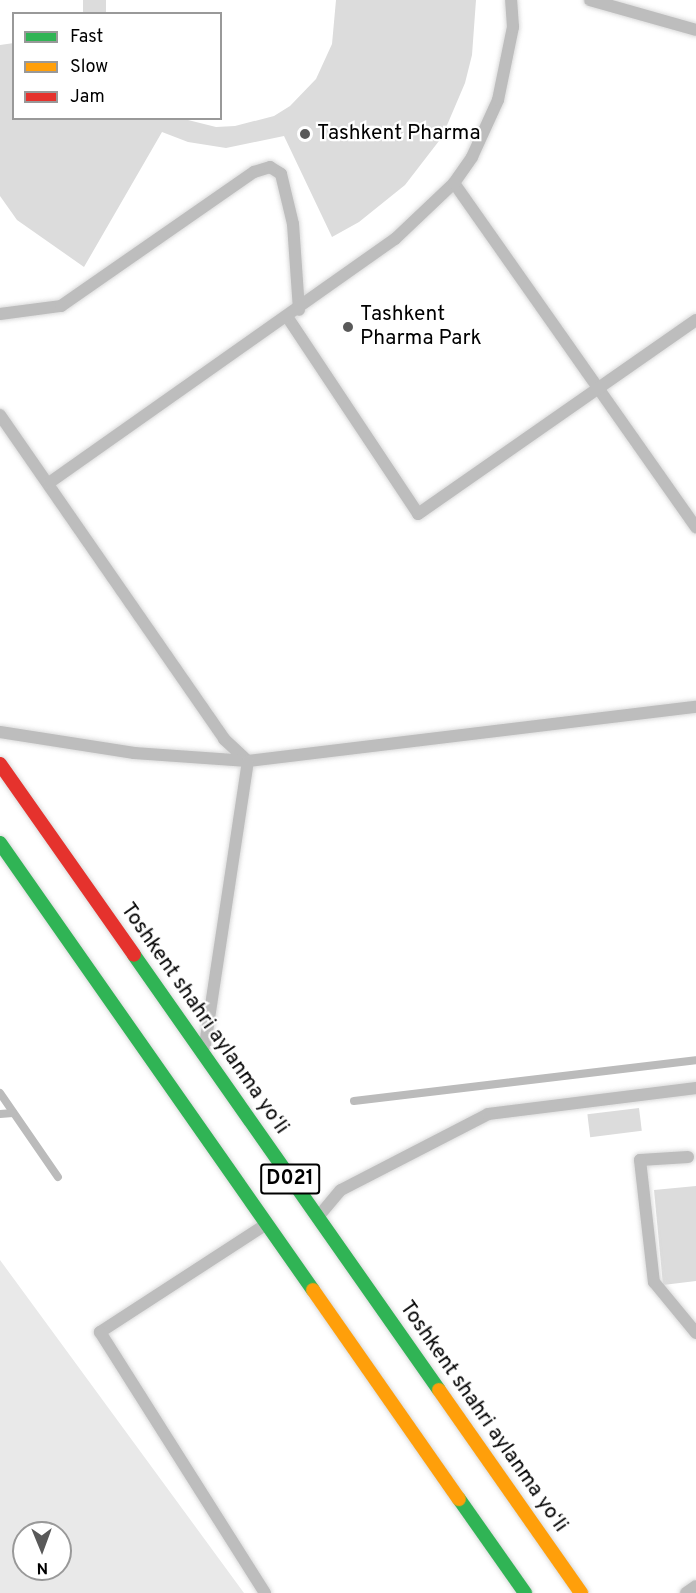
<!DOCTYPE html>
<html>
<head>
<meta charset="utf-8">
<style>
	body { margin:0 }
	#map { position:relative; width:696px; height:1593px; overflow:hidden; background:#fff; font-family:Overpass,sans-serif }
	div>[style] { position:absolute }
	.green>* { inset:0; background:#e9e9e9 }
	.stream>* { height:8px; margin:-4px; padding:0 4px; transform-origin:4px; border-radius:4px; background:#bbb }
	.building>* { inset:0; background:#dcdcdc; transform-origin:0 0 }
	.roads { filter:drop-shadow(0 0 2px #dbdbdb) drop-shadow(0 0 2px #dbdbdb) }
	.lane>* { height:12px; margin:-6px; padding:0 6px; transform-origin:6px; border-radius:6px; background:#bdbdbd }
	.fast>* { height:14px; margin:-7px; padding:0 7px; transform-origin:7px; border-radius:7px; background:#30b455 }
	.slow>* { height:14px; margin:-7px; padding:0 7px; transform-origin:7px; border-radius:7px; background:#ff9f0a }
	.jam>* { height:14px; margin:-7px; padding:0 7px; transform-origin:7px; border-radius:7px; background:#e5322d }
	.dots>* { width:16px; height:16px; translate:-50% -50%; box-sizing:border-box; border:3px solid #fff; border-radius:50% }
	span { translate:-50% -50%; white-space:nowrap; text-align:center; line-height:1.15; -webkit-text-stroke:4.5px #fff; paint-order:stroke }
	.shield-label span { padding:2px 4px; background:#fff; border:2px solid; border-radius:4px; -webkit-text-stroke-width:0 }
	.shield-label { font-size:20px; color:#000; font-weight:700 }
	.poi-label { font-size:21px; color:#000 }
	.left { translate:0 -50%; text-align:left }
	.street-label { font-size:21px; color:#000 }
	.legend { position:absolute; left:12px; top:12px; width:210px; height:108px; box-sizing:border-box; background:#fff; border:2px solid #999; margin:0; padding:8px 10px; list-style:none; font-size:18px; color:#000 }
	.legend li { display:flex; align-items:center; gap:12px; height:30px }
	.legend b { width:30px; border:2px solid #999 }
	.north { position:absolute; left:12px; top:1521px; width:60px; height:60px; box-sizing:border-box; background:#fff; border:2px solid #999; border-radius:50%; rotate:179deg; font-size:16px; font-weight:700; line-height:24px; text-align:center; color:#000 }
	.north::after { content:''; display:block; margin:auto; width:21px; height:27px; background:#595959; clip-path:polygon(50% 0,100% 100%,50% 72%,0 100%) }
</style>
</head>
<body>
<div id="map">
	<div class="green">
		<i style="clip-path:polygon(evenodd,0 1260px,244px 1593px,0 1593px,0 1260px,24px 1533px,60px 1533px,60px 1569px,24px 1569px,24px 1533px)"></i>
	</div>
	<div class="stream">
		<i style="left:0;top:1093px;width:102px;rotate:55.4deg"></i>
		<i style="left:354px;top:1101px;width:344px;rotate:-6.8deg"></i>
		<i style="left:0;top:1114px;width:13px;rotate:-4deg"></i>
	</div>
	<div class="building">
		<i style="left:83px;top:0;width:23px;height:14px"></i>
		<i style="clip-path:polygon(336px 0,476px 0,472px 55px,465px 83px,442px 137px,405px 185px,359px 222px,332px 237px,284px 136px,226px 148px,188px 142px,162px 132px,84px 267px,17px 220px,0 196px,0 45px,14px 43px,14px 118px,180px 118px,216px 127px,235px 126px,274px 116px,290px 106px,316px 79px,332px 44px)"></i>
		<i style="left:639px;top:1108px;width:23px;height:52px;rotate:83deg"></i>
		<i style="clip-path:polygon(696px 1186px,696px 1281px,663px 1285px,654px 1190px)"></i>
	</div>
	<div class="roads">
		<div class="lane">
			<i style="left:590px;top:0;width:110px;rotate:15.8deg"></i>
			<i style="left:454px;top:183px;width:421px;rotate:54.9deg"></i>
			<i style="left:0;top:314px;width:62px;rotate:-7.5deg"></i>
			<i style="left:61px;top:306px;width:235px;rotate:-34.8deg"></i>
			<i style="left:254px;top:172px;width:17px;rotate:-17deg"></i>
			<i style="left:270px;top:167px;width:13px;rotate:32deg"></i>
			<i style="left:281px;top:174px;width:51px;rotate:76.5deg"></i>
			<i style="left:293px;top:224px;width:86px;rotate:86deg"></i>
			<i style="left:288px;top:318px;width:235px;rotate:56.4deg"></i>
			<i style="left:418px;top:514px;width:339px;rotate:-34.9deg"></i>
			<i style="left:0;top:415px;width:394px;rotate:55.3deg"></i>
			<i style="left:224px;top:739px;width:33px;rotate:43deg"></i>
			<i style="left:49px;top:483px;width:423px;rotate:-35.2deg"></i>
			<i style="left:395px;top:239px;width:81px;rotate:-43.5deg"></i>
			<i style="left:454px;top:183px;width:32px;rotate:-55deg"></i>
			<i style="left:472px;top:157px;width:63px;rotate:-65.5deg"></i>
			<i style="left:498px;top:100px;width:75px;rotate:-78.4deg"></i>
			<i style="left:513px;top:27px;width:27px;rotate:-94deg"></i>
			<i style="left:0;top:732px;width:136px;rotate:8.9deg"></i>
			<i style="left:134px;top:753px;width:114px;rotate:4deg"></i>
			<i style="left:248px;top:761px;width:451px;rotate:-6.9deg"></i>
			<i style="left:205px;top:1045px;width:287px;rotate:-81.4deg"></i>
			<i style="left:688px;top:1157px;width:48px;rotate:176.4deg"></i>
			<i style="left:640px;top:1160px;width:123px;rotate:83.5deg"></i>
			<i style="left:654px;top:1282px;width:66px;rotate:50.5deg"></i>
			<i style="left:318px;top:1217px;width:35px;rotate:-50deg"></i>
			<i style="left:341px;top:1190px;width:165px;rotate:-27.3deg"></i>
			<i style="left:488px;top:1114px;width:210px;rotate:-7.1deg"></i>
			<i style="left:265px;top:1225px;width:197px;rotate:147deg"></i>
			<i style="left:100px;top:1332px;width:309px;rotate:57.7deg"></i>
			<i style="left:686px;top:1593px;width:12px;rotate:-35deg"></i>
		</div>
		<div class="fast">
			<i style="left:0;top:843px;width:546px;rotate:55deg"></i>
			<i style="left:134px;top:955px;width:531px;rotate:54.96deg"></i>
			<i style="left:459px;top:1499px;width:115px;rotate:54.9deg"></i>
		</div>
		<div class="slow">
			<i style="left:313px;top:1290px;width:255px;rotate:55.1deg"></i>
			<i style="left:439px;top:1390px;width:248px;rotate:55deg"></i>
		</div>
		<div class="jam">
			<i style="left:0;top:764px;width:233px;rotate:54.9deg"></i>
		</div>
	</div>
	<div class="dots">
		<i style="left:305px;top:134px;background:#595959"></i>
		<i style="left:348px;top:327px;background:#595959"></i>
	</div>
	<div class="shield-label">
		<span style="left:290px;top:1179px">D021</span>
	</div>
	<div class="poi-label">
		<span class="left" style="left:317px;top:134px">Tashkent Pharma</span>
		<span class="left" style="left:360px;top:327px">Tashkent<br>Pharma Park</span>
	</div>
	<div class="street-label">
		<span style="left:204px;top:1019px;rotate:55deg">Toshkent shahri aylanma yoʻli</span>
		<span style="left:483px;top:1417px;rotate:55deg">Toshkent shahri aylanma yoʻli</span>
	</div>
	<ul class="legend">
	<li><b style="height:8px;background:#30b455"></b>Fast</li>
	<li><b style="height:8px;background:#ff9f0a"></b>Slow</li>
	<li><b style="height:8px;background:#e5322d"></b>Jam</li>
	</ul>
	<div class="north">N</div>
</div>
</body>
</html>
